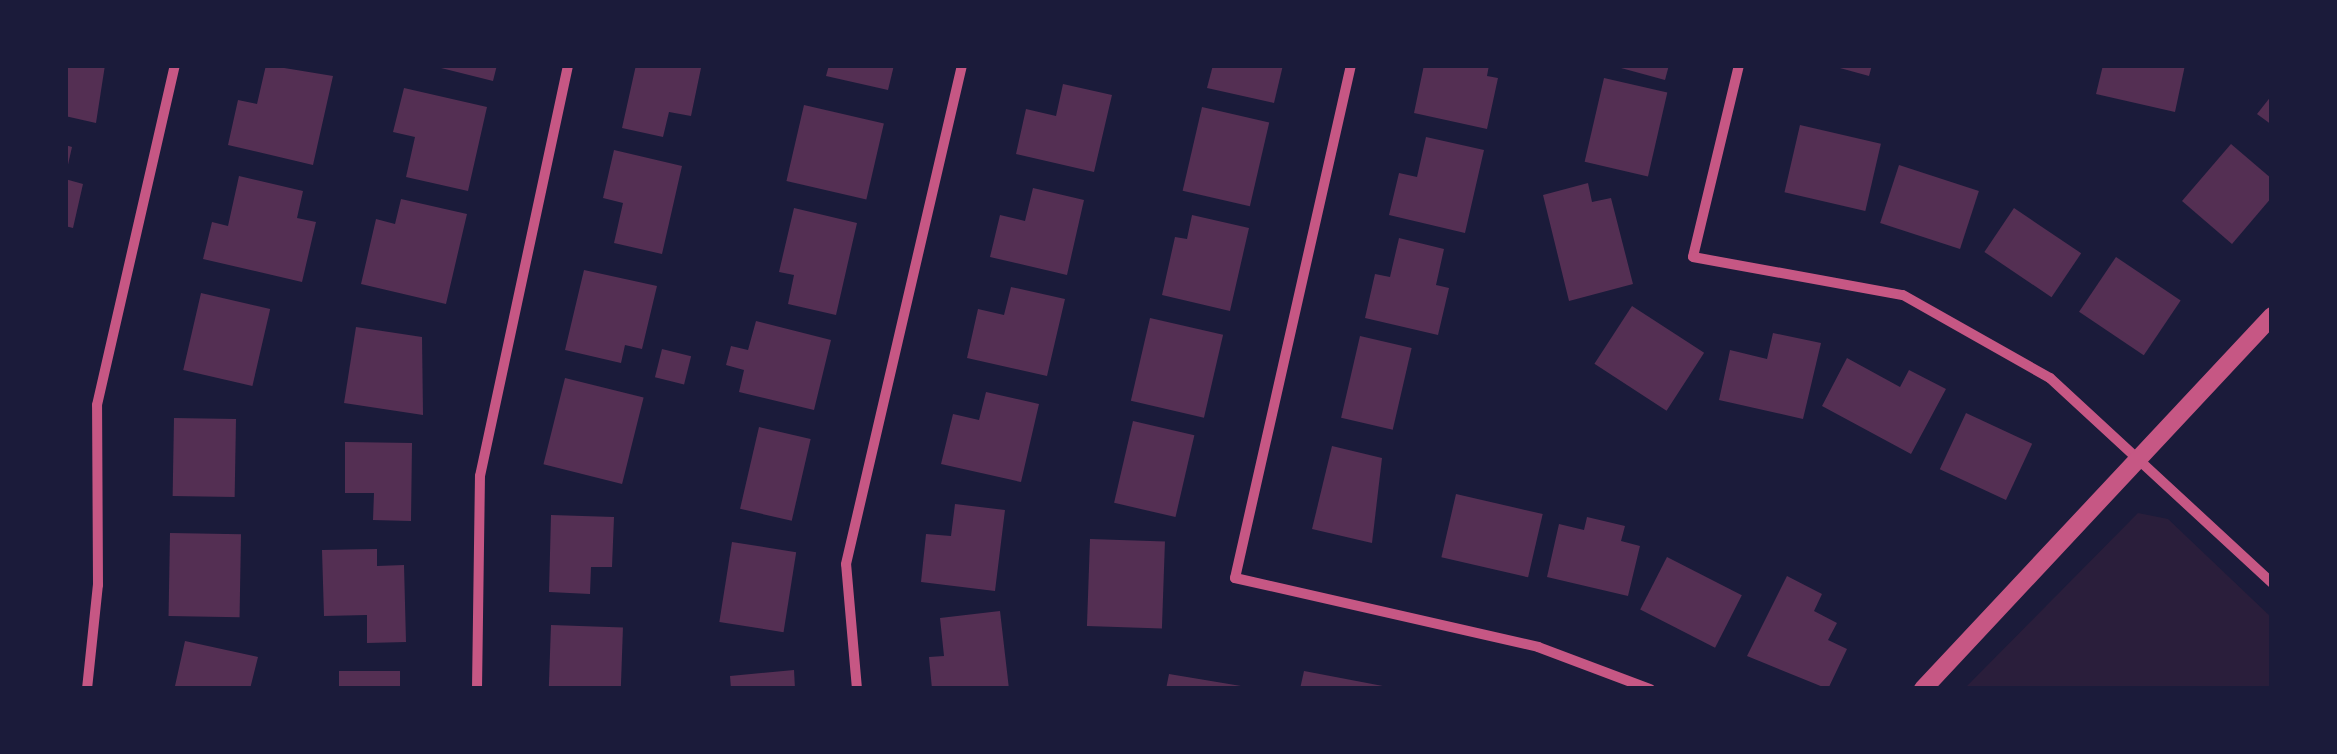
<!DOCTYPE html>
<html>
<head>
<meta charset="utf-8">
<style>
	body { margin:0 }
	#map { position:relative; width:2337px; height:754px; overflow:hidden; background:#1b1b3a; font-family:Roboto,sans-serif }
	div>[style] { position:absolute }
	.green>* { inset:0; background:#2a1e3b }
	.building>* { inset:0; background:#542f53; transform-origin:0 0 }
	.minor>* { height:10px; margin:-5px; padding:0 5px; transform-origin:5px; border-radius:5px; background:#c65784 }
	.tertiary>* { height:18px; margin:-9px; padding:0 9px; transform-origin:9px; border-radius:9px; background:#c65784 }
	span { translate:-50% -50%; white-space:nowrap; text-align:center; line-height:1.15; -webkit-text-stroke:10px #1b1b3a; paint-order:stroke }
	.frame { position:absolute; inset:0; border:68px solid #1b1b3a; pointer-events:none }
</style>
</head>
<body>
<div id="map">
	<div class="green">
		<i style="clip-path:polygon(2138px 513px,2168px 519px,2272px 618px,2272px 689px,1964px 689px)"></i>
	</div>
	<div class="building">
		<i style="clip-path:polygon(65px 65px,105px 65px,96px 123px,65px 116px)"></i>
		<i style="clip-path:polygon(266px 65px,333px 76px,313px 165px,228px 145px,238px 100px,257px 104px)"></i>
		<i style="clip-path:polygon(429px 65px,497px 65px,493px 81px)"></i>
		<i style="clip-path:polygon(636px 65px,701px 68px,691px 116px,669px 112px,663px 137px,622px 128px)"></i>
		<i style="clip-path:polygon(829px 65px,894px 65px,888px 90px,826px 76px)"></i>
		<i style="clip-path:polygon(1213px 65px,1283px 65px,1274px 103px,1207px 88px)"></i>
		<i style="clip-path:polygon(1424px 65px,1489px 65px,1487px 76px,1498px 78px,1487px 129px,1414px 113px)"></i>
		<i style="clip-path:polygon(1610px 65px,1669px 65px,1665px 80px)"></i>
		<i style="clip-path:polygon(1829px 65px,1872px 65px,1869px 76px)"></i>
		<i style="clip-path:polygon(2103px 65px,2185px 65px,2175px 112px,2096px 94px)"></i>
		<i style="left:1604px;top:78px;width:65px;height:86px;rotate:13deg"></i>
		<i style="clip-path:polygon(1063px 84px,1112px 95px,1094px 172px,1016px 154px,1026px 109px,1056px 116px)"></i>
		<i style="clip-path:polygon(404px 88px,487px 107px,468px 191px,406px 177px,415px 137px,393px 132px)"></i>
		<i style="clip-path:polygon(2272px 95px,2272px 125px,2257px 114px)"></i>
		<i style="left:804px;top:105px;width:82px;height:78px;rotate:13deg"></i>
		<i style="left:1202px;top:107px;width:69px;height:86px;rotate:13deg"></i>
		<i style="left:1800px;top:125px;width:83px;height:69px;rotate:13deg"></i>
		<i style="clip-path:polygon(1426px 137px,1484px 150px,1465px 233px,1389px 215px,1399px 173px,1417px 177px)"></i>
		<i style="clip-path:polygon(2231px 144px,2272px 179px,2272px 197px,2232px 244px,2182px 201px)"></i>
		<i style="clip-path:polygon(65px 145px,72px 147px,67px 169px,65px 169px)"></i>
		<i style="clip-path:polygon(614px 150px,682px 166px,662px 254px,614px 243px,623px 203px,603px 198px)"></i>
		<i style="left:1899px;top:165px;width:84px;height:61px;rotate:18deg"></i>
		<i style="clip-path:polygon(239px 176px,303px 191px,297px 218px,316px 222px,302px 282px,203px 259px,212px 222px,228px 226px)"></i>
		<i style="clip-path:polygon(65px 179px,83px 184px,73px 228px,65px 226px)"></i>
		<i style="clip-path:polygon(1588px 183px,1592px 202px,1611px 198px,1633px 284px,1569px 301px,1543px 195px)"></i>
		<i style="clip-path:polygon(1033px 188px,1084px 200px,1067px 275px,990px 257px,1000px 215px,1025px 221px)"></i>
		<i style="clip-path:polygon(401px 199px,467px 214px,446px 304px,361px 284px,376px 219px,395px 224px)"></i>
		<i style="clip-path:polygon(794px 208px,857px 223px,836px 315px,788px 304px,794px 275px,779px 272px)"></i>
		<i style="left:2014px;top:208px;width:81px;height:53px;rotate:34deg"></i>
		<i style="clip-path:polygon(1192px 215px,1249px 228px,1230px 311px,1162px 295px,1175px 237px,1187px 239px)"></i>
		<i style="clip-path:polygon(1399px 238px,1444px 249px,1436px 285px,1449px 288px,1438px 335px,1365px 318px,1375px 274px,1390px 277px)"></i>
		<i style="left:2116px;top:257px;width:78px;height:66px;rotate:34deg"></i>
		<i style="clip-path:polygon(584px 270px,657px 286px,642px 349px,625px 345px,621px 363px,565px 350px)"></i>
		<i style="clip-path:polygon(1011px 287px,1065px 299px,1047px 376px,967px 358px,978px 309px,1004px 315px)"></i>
		<i style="left:201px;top:293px;width:71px;height:79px;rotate:13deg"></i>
		<i style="left:1632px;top:306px;width:86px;height:69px;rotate:33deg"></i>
		<i style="left:1150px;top:318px;width:75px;height:85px;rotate:13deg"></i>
		<i style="clip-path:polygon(756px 321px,831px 340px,814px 410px,739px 392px,744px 370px,726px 365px,731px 346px,748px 350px)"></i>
		<i style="clip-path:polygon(356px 327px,422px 337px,423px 415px,344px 403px)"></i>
		<i style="clip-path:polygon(1773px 333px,1821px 343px,1803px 419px,1719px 400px,1730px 350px,1767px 359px)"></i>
		<i style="left:1360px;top:336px;width:53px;height:84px;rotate:13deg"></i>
		<i style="left:662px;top:349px;width:30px;height:29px;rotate:14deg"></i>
		<i style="clip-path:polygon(1847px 358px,1900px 387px,1909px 370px,1946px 389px,1911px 454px,1822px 406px)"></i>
		<i style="left:565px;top:378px;width:81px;height:89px;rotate:14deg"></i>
		<i style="clip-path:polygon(986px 392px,1039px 404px,1021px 482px,941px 464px,953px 414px,979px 420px)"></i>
		<i style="left:1966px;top:413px;width:73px;height:62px;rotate:25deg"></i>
		<i style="left:174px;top:418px;width:62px;height:78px;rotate:1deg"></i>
		<i style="left:1133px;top:421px;width:63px;height:84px;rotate:13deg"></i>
		<i style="left:759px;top:427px;width:53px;height:84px;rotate:13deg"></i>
		<i style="clip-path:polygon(345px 442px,412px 443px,411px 521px,373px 520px,374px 493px,345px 493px)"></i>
		<i style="clip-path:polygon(1332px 446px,1382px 458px,1372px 543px,1312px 529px)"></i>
		<i style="left:1456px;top:494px;width:89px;height:65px;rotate:13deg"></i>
		<i style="clip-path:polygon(955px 504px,1005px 510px,995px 591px,921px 582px,926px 534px,951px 536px)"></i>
		<i style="clip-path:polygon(551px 515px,614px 517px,612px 567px,591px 567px,590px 594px,549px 592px)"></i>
		<i style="clip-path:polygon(1587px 517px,1625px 526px,1621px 541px,1640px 546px,1628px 596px,1547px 577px,1559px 524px,1584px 530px)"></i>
		<i style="left:170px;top:533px;width:71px;height:83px;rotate:1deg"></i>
		<i style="left:1090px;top:539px;width:75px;height:87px;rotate:2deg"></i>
		<i style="left:732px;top:542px;width:65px;height:81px;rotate:9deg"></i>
		<i style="clip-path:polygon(377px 549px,377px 566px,404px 565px,406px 642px,367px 643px,367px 615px,324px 616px,322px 550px)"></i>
		<i style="left:1667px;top:557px;width:84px;height:59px;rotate:27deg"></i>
		<i style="clip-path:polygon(1787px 576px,1822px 594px,1814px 611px,1837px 623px,1828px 640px,1847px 649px,1828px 689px,1747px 656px)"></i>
		<i style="clip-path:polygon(1000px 611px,1009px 689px,932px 689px,929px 657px,944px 656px,940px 618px)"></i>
		<i style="left:551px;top:625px;width:72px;height:64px;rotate:2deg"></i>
		<i style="clip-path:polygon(185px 641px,258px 657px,250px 689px,155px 689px,175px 686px)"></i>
		<i style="clip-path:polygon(794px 670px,795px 689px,731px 689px,730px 676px)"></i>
		<i style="left:339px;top:671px;width:61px;height:18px"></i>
		<i style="clip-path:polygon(1304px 671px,1388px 687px,1388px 689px,1300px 689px)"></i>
		<i style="clip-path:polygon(1169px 674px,1247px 687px,1247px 689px,1166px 689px)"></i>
	</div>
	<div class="minor">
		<i style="left:1351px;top:65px;width:526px;rotate:102.74deg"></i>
		<i style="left:1235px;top:578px;width:311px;rotate:12.8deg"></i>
		<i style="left:1538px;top:647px;width:120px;rotate:20.6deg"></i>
		<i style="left:1739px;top:65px;width:197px;rotate:103.5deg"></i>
		<i style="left:1693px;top:257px;width:213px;rotate:10.3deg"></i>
		<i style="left:1903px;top:295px;width:169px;rotate:29.5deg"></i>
		<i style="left:2050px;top:378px;width:302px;rotate:42.7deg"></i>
		<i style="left:87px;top:689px;width:105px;rotate:-84deg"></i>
		<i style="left:98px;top:585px;width:180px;rotate:-90.3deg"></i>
		<i style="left:97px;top:405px;width:349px;rotate:-77.1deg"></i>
		<i style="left:477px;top:689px;width:213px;rotate:-89.2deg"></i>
		<i style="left:480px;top:476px;width:420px;rotate:-77.9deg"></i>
		<i style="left:857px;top:689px;width:125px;rotate:-95deg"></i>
		<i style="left:846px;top:564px;width:512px;rotate:-76.91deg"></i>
	</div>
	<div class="tertiary">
		<i style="left:1923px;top:689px;width:511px;rotate:-46.9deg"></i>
	</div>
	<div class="frame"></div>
</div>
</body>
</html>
